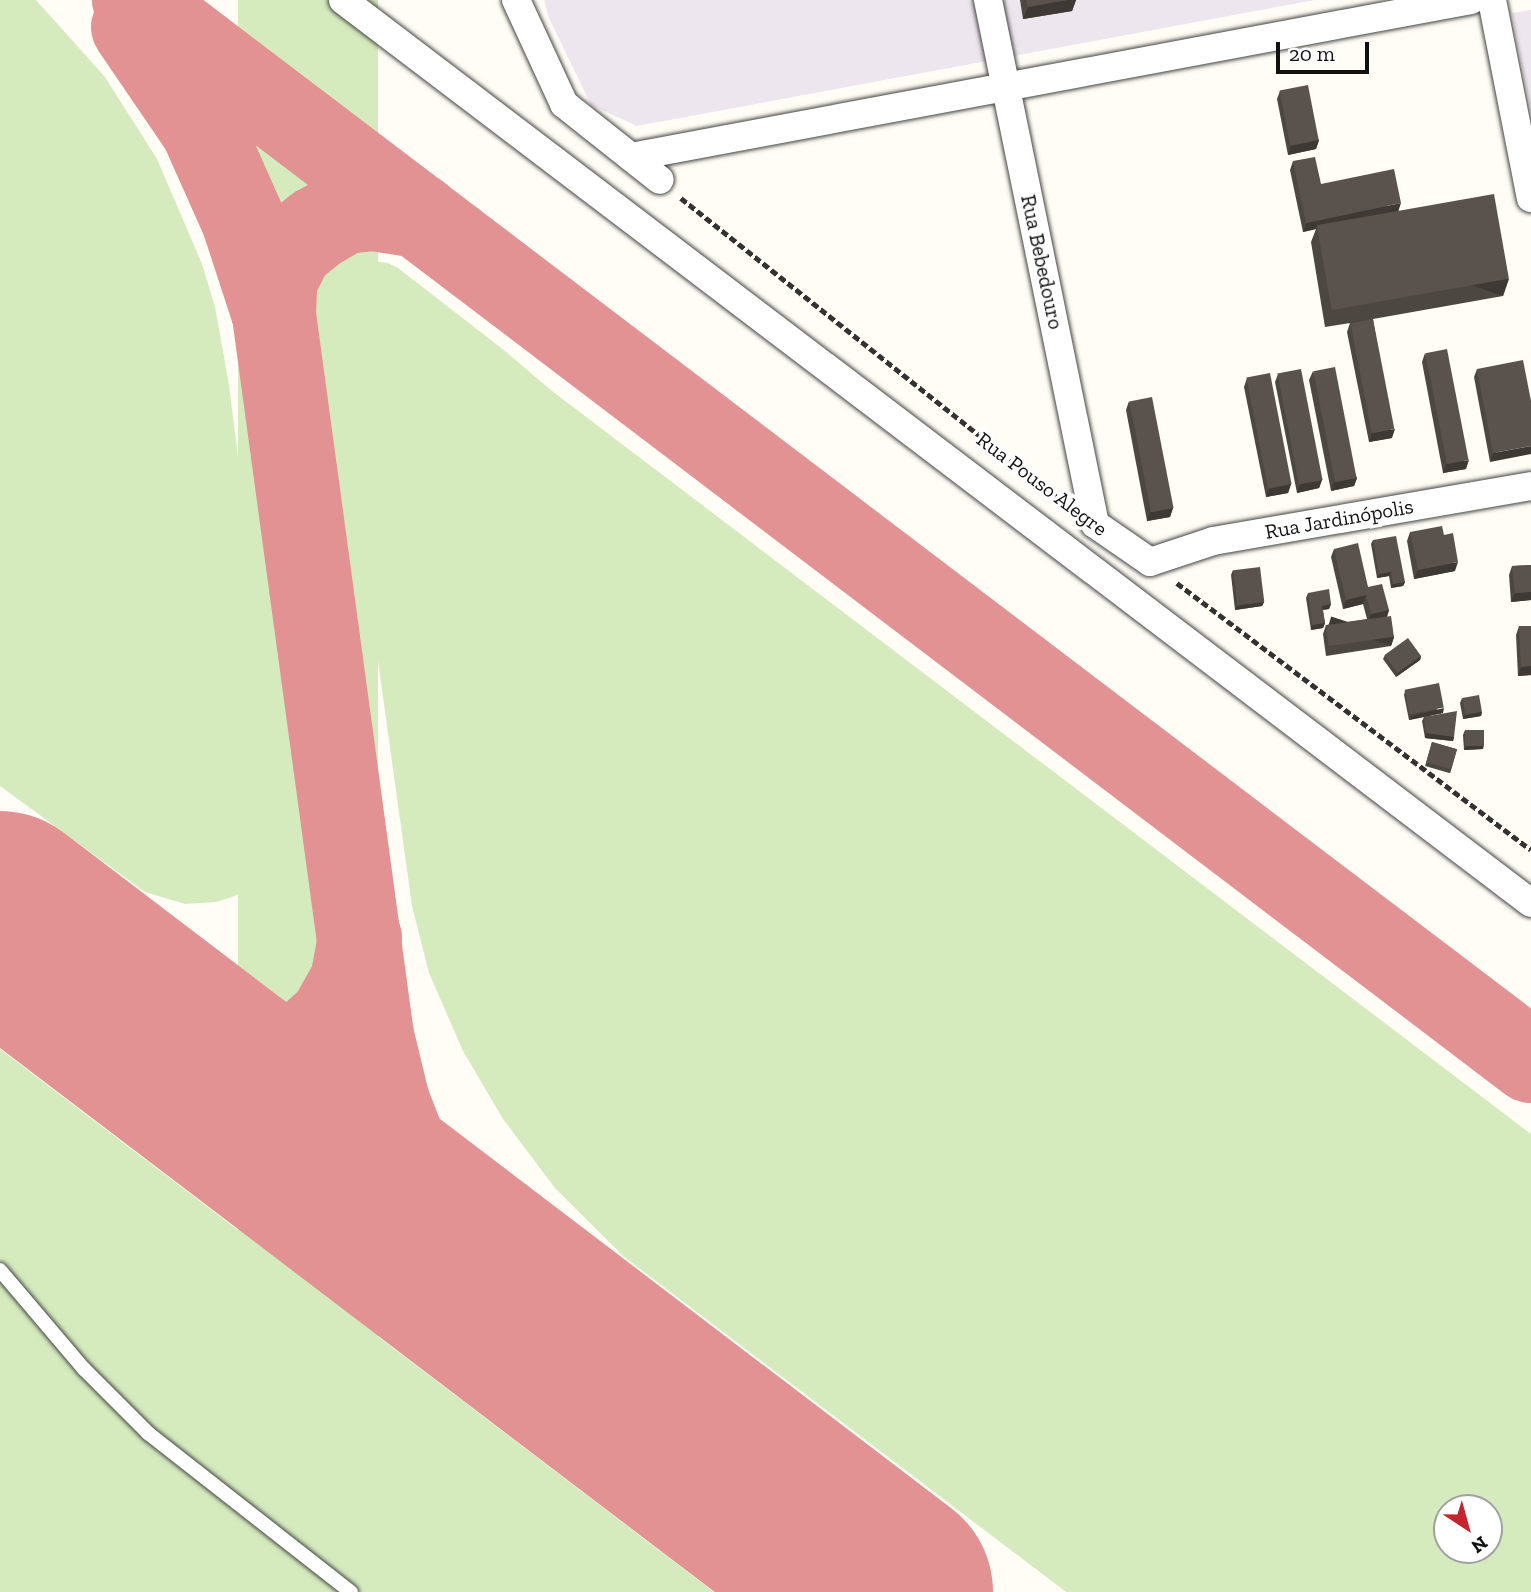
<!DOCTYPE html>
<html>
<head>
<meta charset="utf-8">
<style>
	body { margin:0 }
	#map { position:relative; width:1531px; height:1592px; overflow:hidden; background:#fffdf5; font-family:"Zilla Slab",serif }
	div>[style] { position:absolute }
	.industrial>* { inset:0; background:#eee6ef }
	.green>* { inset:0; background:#d5ebbd; transform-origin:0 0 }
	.taxiway>* { height:84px; margin:-42px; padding:0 42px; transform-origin:42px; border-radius:42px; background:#e29292 }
	.runway>* { height:210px; margin:-105px; padding:0 105px; transform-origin:105px; border-radius:105px; background:#e29292 }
	.path>* { height:4.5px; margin-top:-2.25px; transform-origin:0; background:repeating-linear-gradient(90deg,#333 0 7px,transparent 0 10.5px) }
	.roads { filter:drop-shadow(0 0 2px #444) drop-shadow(0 0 2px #444) }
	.service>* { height:14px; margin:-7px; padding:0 7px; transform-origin:7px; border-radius:7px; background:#fff }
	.minor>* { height:28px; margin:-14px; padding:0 14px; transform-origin:14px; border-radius:14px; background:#fff }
	.wall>* { inset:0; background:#4d4742; transform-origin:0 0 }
	.shaded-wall>* { inset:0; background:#3f3936; transform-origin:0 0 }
	.building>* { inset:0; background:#5a524d; transform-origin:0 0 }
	span { translate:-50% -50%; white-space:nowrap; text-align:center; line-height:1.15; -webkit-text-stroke:7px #fff; paint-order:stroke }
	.street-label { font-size:21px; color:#111 }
	.north { position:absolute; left:1433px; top:1494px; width:70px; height:70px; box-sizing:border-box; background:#fff; border:2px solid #a0a0a0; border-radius:50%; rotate:144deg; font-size:19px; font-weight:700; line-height:28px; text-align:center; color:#111 }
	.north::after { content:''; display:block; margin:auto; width:24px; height:32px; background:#c4262e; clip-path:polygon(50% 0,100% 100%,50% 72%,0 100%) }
	.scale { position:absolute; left:1276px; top:42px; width:93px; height:32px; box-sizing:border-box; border:4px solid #111; border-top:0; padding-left:9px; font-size:21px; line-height:24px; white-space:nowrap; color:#111; -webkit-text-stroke:5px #fff; paint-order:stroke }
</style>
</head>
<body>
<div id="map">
	<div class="industrial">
		<i style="clip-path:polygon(544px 0,1315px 0,637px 126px,591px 105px,548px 16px)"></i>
		<i style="clip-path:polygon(1531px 10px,1531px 112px,1512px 13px)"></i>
	</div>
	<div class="green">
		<i style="clip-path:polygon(0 0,36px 0,105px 77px,157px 159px,202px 264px,215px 307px,229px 385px,284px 821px,280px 845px,262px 874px,235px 896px,216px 902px,185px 904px,145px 892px,0 786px)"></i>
		<i style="left:238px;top:0;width:140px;height:1625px"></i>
		<i style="clip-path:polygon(evenodd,373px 261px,388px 263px,398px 268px,505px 351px,552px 391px,1531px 1134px,1531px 1592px,1066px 1592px,623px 1256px,555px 1188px,503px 1119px,463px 1051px,429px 973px,412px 906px,329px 308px,334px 288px,345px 274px,357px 265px,373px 261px,1447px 1508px,1489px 1508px,1489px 1550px,1447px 1550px,1447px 1508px)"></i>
		<i style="clip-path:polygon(0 1049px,714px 1592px,0 1592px)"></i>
	</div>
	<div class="taxiway">
		<i style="left:134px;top:0;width:1754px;rotate:37.22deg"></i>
		<i style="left:133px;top:27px;width:122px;rotate:55.7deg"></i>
		<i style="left:202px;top:128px;width:101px;rotate:66deg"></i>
		<i style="left:243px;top:220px;width:100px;rotate:71.9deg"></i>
		<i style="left:274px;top:315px;width:728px;rotate:82.26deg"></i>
		<i style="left:372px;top:1036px;width:68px;rotate:76.4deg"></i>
		<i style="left:388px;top:1102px;width:77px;rotate:68.7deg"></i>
		<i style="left:416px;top:1174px;width:122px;rotate:60.1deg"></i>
		<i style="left:274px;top:315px;width:34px;rotate:-88deg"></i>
		<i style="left:275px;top:281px;width:37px;rotate:-63deg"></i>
		<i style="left:292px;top:248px;width:32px;rotate:-39deg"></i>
		<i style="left:317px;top:228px;width:32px;rotate:-30deg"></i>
		<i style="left:345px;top:212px;width:28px;rotate:-6deg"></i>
		<i style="left:373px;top:209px;width:47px;rotate:8.7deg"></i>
		<i style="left:179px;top:1053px;width:42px;rotate:13.7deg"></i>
		<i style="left:220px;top:1063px;width:41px;rotate:-2.8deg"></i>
		<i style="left:261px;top:1061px;width:44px;rotate:-21.3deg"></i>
		<i style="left:302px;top:1045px;width:40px;rotate:-43deg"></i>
		<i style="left:331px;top:1018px;width:43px;rotate:-60.4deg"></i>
		<i style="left:352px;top:981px;width:44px;rotate:-79.5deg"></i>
	</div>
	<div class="runway">
		<i style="left:0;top:916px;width:1116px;rotate:37.28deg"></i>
	</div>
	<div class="path">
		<i style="left:681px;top:198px;width:485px;rotate:38.5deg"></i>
		<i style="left:1177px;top:583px;width:443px;rotate:37deg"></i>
	</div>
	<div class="roads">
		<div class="service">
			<i style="left:0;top:1270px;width:130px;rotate:49.7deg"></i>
			<i style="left:84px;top:1369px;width:91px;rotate:45deg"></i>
			<i style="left:148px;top:1433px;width:258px;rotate:38.1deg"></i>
		</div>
		<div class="minor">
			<i style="left:343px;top:0;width:1492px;rotate:37.24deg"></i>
			<i style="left:516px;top:0;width:115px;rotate:65.2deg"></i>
			<i style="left:564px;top:104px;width:122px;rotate:38.4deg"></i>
			<i style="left:988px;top:0;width:535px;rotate:78.46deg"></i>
			<i style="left:1095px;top:524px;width:67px;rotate:34.6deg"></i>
			<i style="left:1150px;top:562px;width:66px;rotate:-18.4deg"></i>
			<i style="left:1213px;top:541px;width:323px;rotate:-9.8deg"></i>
			<i style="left:1492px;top:0;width:202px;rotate:78.9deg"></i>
			<i style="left:631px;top:157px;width:855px;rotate:-10.59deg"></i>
		</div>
	</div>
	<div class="wall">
		<i style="clip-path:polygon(1020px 0,1076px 0,1072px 11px,1023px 19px)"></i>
		<i style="clip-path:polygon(1280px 91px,1319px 140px,1316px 149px,1288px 155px,1277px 99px)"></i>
		<i style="clip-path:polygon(1293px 161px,1321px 184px,1399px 211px,1503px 296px,1373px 319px,1392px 438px,1369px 442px,1347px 332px,1350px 323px,1369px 320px,1325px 327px,1311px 242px,1316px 229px,1303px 232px,1290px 170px)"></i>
		<i style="clip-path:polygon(1425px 353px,1466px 469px,1443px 473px,1422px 362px)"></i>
		<i style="clip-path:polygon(1477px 369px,1531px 401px,1490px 462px,1474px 377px)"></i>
		<i style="clip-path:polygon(1313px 371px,1357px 478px,1354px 486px,1331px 491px,1309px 380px)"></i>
		<i style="clip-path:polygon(1278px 374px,1322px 480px,1319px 488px,1297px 493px,1275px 382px)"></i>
		<i style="clip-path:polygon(1247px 378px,1291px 484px,1288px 493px,1266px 497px,1244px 387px)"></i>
		<i style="clip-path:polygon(1129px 401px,1173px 508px,1170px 517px,1147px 521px,1126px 410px)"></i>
		<i style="clip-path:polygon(1410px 532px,1444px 535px,1455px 571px,1414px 579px,1407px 541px)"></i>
		<i style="clip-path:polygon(1373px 540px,1405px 582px,1403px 586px,1391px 588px,1389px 576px,1377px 578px,1371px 544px)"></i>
		<i style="clip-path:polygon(1334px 549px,1389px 610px,1387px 617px,1394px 637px,1391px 646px,1326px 656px,1323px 634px,1326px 625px,1367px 619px,1363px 604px,1343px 609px,1331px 557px)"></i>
		<i style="clip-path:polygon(1531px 565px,1531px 600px,1511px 602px,1509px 575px,1512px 566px)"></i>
		<i style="clip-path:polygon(1233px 570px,1264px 602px,1262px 606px,1235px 610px,1231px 575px)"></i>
		<i style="clip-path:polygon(1308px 593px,1331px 604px,1329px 609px,1323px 610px,1325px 623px,1323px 628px,1311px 630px,1306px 598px)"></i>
		<i style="clip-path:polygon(1519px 626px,1531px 626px,1531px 675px,1518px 676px,1516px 635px)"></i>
		<i style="clip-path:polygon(1385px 655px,1421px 656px,1420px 660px,1396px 677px,1383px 659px)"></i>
		<i style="clip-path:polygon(1405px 691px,1443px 713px,1429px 716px,1454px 737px,1453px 741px,1425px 738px,1422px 721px,1424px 717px,1409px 720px,1404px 695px)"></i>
		<i style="clip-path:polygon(1462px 698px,1482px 712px,1481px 716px,1463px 719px,1460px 703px)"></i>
		<i style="clip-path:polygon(1465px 730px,1483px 749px,1464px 750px,1463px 735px)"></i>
		<i style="left:1432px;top:742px;width:26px;height:25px;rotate:16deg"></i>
	</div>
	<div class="shaded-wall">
		<i style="clip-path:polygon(1067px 0,1076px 0,1072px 11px,1023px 19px,1028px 7px)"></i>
		<i style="clip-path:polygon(1319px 140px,1316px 149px,1288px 155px,1291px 146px)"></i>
		<i style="clip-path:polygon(1401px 203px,1398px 212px,1317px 225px,1316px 229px,1303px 232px,1306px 223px)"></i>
		<i style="left:1509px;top:279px;width:18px;height:180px;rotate:109deg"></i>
		<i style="clip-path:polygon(1395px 429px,1392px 438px,1369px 442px,1372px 433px)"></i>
		<i style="clip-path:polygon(1531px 446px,1531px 454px,1490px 462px,1493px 453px)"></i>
		<i style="clip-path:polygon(1469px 460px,1466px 469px,1443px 473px,1446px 464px)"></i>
		<i style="clip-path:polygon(1357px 478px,1354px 486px,1331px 491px,1334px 482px)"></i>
		<i style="clip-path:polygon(1322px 480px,1319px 488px,1297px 493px,1300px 484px)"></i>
		<i style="clip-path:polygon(1291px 484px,1288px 493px,1266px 497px,1269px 489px)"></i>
		<i style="clip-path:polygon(1173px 508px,1170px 517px,1147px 521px,1150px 512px)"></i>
		<i style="clip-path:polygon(1458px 562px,1455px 571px,1414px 579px,1418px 570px)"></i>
		<i style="clip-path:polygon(1391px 572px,1389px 576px,1377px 578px,1379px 574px)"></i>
		<i style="clip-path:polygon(1405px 582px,1403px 586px,1391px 588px,1393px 584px)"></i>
		<i style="clip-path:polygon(1531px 592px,1531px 600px,1511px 602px,1515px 593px)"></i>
		<i style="clip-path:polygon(1366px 595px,1363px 604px,1343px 609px,1346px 600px)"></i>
		<i style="clip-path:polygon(1264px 602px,1262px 606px,1235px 610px,1237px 606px)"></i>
		<i style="clip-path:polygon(1331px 604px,1329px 609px,1320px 610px,1322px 606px)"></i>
		<i style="clip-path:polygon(1389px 610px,1386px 619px,1368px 623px,1371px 614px)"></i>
		<i style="clip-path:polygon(1325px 623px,1323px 628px,1311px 630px,1312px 625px)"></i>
		<i style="left:1394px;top:637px;width:9px;height:66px;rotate:108deg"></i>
		<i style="clip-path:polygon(1421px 656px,1420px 660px,1396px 677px,1398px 673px)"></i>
		<i style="clip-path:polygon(1531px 666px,1531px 675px,1518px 676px,1521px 667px)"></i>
		<i style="clip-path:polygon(1444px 708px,1443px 713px,1409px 720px,1411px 716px)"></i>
		<i style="clip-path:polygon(1482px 712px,1481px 716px,1463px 719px,1465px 715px)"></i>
		<i style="clip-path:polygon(1426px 733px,1454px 737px,1453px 741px,1425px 738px)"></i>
		<i style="clip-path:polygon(1484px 745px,1483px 749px,1464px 750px,1466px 746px)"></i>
	</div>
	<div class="building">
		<i style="clip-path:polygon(1026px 0,1067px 0,1028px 7px)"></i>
		<i style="left:1308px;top:85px;width:56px;height:29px;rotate:79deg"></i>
		<i style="clip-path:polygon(1315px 157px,1321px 184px,1394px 169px,1401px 203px,1306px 223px,1293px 161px)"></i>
		<i style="left:1494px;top:194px;width:86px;height:180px;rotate:80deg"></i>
		<i style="left:1373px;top:319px;width:112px;height:23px;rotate:79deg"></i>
		<i style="left:1447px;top:349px;width:113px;height:22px;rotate:79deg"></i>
		<i style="clip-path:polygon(1523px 360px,1531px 401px,1531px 446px,1493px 453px,1477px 369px)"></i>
		<i style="left:1335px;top:367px;width:113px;height:22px;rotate:79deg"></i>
		<i style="left:1301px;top:369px;width:113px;height:24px;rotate:79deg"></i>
		<i style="left:1270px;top:373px;width:113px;height:24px;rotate:79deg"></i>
		<i style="left:1152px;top:397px;width:113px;height:23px;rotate:79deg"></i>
		<i style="clip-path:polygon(1442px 526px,1444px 535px,1453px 533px,1458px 562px,1418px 570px,1410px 532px)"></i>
		<i style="clip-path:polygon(1396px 536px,1405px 582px,1393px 584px,1391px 572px,1379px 574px,1373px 540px)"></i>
		<i style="clip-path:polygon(1358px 543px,1368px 587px,1382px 584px,1389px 610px,1371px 614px,1366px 595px,1346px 600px,1334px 549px)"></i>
		<i style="clip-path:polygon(1531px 565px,1531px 592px,1515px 593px,1512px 566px)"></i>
		<i style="left:1260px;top:567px;width:35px;height:27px;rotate:83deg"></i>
		<i style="clip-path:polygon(1329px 589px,1331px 604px,1322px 606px,1325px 623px,1312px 625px,1308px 593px)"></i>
		<i style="left:1391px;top:616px;width:21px;height:66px;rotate:82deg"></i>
		<i style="clip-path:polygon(1519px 626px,1531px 626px,1531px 666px,1521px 667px)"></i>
		<i style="left:1408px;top:638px;width:22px;height:29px;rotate:54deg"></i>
		<i style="left:1439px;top:683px;width:25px;height:35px;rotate:79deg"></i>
		<i style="left:1479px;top:695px;width:17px;height:17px;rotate:80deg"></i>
		<i style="clip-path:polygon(1457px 711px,1454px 737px,1426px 733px,1424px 717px)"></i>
		<i style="left:1465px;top:730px;width:19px;height:16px"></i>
		<i style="left:1432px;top:742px;width:26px;height:21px;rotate:16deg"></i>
	</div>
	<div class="street-label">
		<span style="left:1042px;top:262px;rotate:78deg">Rua Bebedouro</span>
		<span style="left:1042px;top:484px;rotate:37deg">Rua Pouso Alegre</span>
		<span style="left:1339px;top:519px;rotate:-10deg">Rua Jardinópolis</span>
	</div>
	<div class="north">N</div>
	<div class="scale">20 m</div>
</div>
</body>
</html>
